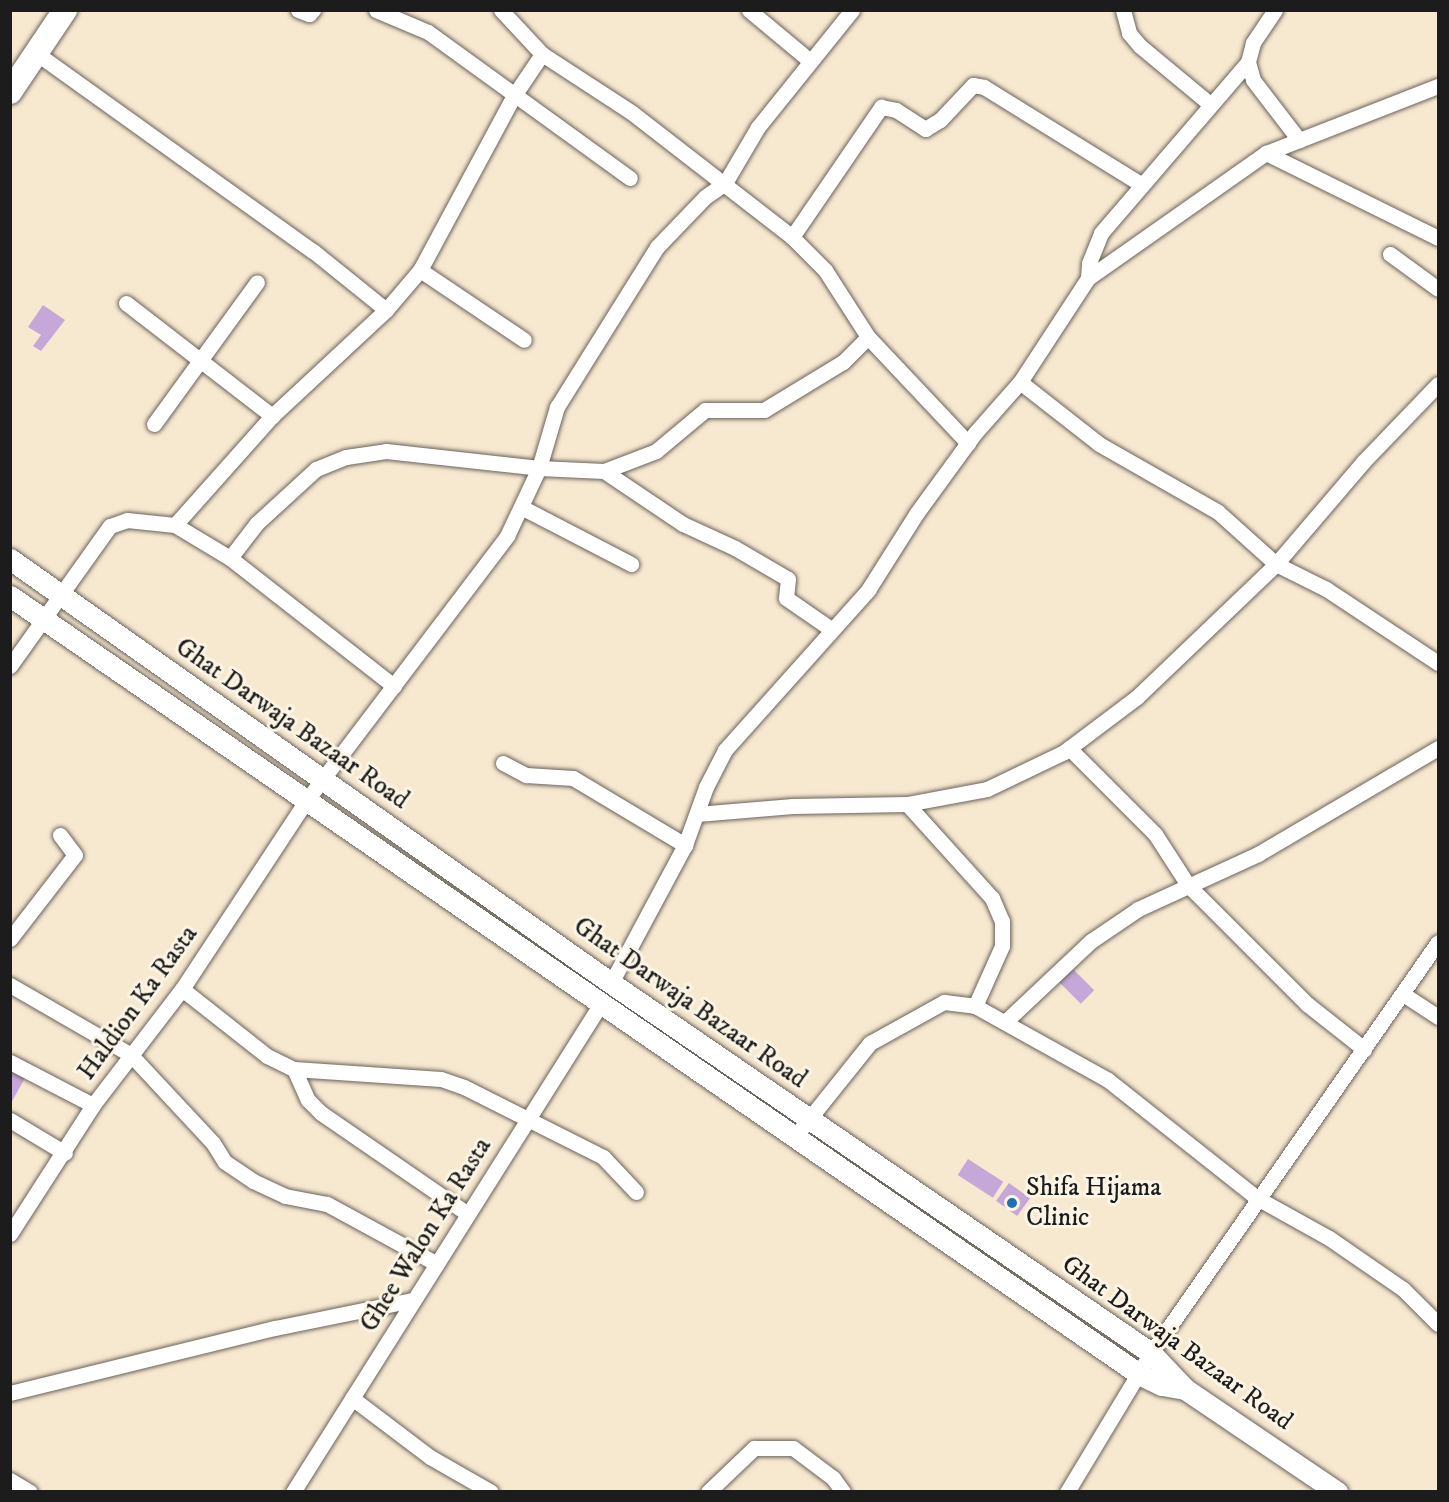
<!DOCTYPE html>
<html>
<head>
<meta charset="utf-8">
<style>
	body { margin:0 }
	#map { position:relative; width:1449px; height:1502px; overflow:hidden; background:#f7e8d0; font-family:"IM FELL DW Pica",serif }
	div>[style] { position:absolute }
	.building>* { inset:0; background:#c5a8d7; transform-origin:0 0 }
	.roads { filter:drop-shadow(0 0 2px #69635b) drop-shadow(0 0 2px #69635b) }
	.street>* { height:15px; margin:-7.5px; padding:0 7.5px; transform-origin:7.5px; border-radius:7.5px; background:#fff }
	.secondary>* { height:21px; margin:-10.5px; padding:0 10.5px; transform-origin:10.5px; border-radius:10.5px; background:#fff }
	.primary>* { height:24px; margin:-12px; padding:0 12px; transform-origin:12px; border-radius:12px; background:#fff }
	.dots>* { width:16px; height:16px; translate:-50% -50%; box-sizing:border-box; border:3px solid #fcf5e5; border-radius:50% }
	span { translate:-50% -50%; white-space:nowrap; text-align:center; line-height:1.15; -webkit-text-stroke:6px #fcf5e5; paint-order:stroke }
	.street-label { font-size:26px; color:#1c1c1c }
	.poi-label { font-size:26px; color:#1c1c1c }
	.left { translate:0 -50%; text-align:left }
	.frame { position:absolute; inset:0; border:12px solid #1c1c1c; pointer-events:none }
</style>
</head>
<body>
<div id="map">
	<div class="building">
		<i style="clip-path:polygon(43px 305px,65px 320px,41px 351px,33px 346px,41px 335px,28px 327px)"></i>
		<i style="left:1073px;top:969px;width:30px;height:19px;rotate:45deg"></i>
		<i style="clip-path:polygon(10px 1070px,25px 1078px,10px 1105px)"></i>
		<i style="left:968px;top:1159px;width:42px;height:19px;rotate:33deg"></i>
		<i style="left:1009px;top:1183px;width:26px;height:22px;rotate:36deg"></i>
	</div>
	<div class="roads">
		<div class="street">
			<i style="left:298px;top:10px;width:12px;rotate:20deg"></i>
			<i style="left:309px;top:14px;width:6px;rotate:-45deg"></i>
			<i style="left:376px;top:10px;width:56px;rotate:22.9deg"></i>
			<i style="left:428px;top:32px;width:249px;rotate:35.9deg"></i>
			<i style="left:501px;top:10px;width:60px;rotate:47deg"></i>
			<i style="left:542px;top:54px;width:106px;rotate:33.1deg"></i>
			<i style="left:631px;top:112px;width:204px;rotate:37.8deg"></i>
			<i style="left:792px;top:237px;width:47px;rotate:45deg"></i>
			<i style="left:825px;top:270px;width:80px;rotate:57.3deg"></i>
			<i style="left:868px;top:337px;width:146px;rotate:46.7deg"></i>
			<i style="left:749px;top:10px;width:78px;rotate:39.8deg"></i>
			<i style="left:1123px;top:10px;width:24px;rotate:75deg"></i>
			<i style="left:1129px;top:33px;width:17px;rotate:50deg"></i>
			<i style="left:1140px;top:46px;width:92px;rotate:39.7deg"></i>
			<i style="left:1275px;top:10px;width:40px;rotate:124deg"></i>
			<i style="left:1253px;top:43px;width:20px;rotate:105deg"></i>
			<i style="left:1248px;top:62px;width:19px;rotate:74deg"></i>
			<i style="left:1253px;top:80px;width:76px;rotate:52.5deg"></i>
			<i style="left:36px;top:53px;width:340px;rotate:35.6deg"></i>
			<i style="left:313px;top:251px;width:94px;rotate:38.9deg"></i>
			<i style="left:386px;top:310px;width:52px;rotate:-49.6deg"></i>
			<i style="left:420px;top:270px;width:196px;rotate:-61.7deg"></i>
			<i style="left:513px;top:97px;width:52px;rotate:-56deg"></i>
			<i style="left:1266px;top:153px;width:192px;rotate:26.3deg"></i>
			<i style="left:792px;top:237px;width:158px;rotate:-55.6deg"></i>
			<i style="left:881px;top:107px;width:15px;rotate:11deg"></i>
			<i style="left:896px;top:110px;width:35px;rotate:33deg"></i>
			<i style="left:925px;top:129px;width:17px;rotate:-31deg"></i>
			<i style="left:940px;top:120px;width:48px;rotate:-46.7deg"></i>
			<i style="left:973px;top:85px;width:11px;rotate:10deg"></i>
			<i style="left:984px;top:87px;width:186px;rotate:31.8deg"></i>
			<i style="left:1390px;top:254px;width:59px;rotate:36.1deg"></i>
			<i style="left:420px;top:270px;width:125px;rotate:33.9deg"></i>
			<i style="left:1088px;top:278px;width:15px;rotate:-86deg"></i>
			<i style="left:1089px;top:263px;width:32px;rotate:-68deg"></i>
			<i style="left:1101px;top:233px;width:225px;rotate:-49.3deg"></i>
			<i style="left:126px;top:303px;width:185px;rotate:37.7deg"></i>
			<i style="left:386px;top:310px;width:156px;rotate:137.1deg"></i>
			<i style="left:272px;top:416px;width:146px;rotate:131.7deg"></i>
			<i style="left:175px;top:525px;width:64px;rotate:31deg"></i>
			<i style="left:230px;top:558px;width:208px;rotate:38deg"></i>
			<i style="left:1020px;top:382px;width:100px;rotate:38.1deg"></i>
			<i style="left:1099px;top:444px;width:137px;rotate:29.7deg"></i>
			<i style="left:1218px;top:512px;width:78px;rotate:41.9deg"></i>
			<i style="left:1276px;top:564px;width:56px;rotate:26.6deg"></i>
			<i style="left:1326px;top:589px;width:134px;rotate:33.5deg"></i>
			<i style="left:154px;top:424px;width:175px;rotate:-54deg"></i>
			<i style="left:604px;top:471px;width:95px;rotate:33.9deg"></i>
			<i style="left:683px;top:524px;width:57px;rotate:24.8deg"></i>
			<i style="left:735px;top:548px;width:61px;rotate:30.3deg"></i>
			<i style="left:788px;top:579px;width:19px;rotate:96deg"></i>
			<i style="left:786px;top:598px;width:55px;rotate:34.6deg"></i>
			<i style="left:523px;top:508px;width:122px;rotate:27.4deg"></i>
			<i style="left:230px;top:558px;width:44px;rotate:-52.4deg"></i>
			<i style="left:257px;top:523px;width:80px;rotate:-42.5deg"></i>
			<i style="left:316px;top:469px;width:32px;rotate:-22deg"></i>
			<i style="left:346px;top:457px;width:40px;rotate:-8.5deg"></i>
			<i style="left:386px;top:451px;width:154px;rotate:6.3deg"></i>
			<i style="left:539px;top:468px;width:65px;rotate:2.6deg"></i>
			<i style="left:604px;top:471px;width:56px;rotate:-21deg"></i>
			<i style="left:656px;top:451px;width:64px;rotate:-39.9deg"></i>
			<i style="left:705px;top:410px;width:59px"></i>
			<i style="left:764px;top:410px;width:92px;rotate:-31.3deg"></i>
			<i style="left:843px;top:362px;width:35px;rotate:-45deg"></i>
			<i style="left:10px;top:666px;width:172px;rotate:-54.5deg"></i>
			<i style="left:110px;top:526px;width:18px;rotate:-19deg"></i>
			<i style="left:127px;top:520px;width:48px;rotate:5.9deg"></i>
			<i style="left:1069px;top:748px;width:122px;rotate:45deg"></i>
			<i style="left:1155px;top:834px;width:61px;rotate:57.1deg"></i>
			<i style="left:1188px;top:885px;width:168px;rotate:45deg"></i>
			<i style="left:1307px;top:1004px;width:73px;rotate:38.3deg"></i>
			<i style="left:503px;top:763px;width:26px;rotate:28deg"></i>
			<i style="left:526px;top:775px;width:47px;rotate:3.7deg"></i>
			<i style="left:573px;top:778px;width:131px;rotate:30.9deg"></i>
			<i style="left:907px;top:804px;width:127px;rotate:47.9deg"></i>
			<i style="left:992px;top:898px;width:25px;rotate:67deg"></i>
			<i style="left:1002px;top:921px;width:25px;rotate:90deg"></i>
			<i style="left:1002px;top:946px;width:66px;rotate:114.2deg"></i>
			<i style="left:697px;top:814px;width:96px;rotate:-4.8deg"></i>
			<i style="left:793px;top:806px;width:114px;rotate:-1deg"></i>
			<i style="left:907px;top:804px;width:81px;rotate:-10.6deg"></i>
			<i style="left:987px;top:789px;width:85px;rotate:-25.7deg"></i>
			<i style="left:1064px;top:752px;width:91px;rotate:-37deg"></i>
			<i style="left:1137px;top:697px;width:192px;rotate:-43.7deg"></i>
			<i style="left:1276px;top:564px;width:134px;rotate:-49.5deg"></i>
			<i style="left:1363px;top:462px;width:108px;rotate:-46.1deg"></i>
			<i style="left:10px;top:939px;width:106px;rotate:-52.3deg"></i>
			<i style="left:75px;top:855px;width:25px;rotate:-127deg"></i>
			<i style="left:611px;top:983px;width:157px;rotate:-61.8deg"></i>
			<i style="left:685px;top:845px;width:62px;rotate:-70.1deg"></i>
			<i style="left:706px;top:787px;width:42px;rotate:-62.8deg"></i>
			<i style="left:725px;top:750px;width:215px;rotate:-48.2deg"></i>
			<i style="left:868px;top:590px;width:90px;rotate:-57.7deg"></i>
			<i style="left:916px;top:514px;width:100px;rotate:-53.9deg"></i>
			<i style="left:975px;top:433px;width:68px;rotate:-48.6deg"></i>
			<i style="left:1020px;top:382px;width:124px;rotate:-56.8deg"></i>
			<i style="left:1088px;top:278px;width:218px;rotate:-35.1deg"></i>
			<i style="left:1266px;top:153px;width:185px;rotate:-21.3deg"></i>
			<i style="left:10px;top:985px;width:140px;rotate:30deg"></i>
			<i style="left:131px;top:1055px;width:120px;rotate:47deg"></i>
			<i style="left:213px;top:1143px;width:22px;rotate:58deg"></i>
			<i style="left:225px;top:1162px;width:34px;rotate:34deg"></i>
			<i style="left:253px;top:1181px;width:35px;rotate:25deg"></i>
			<i style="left:285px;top:1196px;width:43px;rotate:10.8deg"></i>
			<i style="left:327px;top:1204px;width:125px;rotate:28.6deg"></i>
			<i style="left:182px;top:989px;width:108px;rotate:38.2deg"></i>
			<i style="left:267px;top:1056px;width:30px;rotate:26deg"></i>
			<i style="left:294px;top:1069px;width:147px;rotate:3.9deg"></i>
			<i style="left:441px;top:1079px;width:24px;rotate:19deg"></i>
			<i style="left:464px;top:1087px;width:156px;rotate:26.7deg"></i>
			<i style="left:603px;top:1157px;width:48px;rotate:46.7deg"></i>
			<i style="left:1403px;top:994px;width:42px;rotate:33.3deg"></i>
			<i style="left:1006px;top:1021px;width:117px;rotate:-43.3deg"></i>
			<i style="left:1091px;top:941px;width:57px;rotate:-34.2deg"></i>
			<i style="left:1138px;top:909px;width:132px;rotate:-24.6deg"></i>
			<i style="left:1258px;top:854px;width:209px;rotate:-30.5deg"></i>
			<i style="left:10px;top:1062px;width:93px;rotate:27.4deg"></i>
			<i style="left:294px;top:1069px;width:34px;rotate:66deg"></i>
			<i style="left:308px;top:1100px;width:18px;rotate:45deg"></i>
			<i style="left:321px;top:1113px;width:178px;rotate:34.5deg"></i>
			<i style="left:10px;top:1120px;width:64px;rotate:31deg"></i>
			<i style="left:793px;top:1139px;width:123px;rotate:-51.3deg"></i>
			<i style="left:870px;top:1043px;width:85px;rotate:-29deg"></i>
			<i style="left:944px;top:1002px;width:31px;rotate:7deg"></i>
			<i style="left:975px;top:1006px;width:152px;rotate:29.1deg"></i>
			<i style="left:1108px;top:1080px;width:190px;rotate:38.4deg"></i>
			<i style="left:1257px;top:1198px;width:82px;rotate:29.1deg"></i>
			<i style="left:1329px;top:1238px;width:90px;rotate:34.6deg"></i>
			<i style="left:1403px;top:1289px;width:49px;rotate:45deg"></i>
			<i style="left:10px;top:1234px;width:153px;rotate:-57.2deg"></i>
			<i style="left:93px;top:1105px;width:146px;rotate:-52.5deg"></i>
			<i style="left:182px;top:989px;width:225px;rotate:-56.6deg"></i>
			<i style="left:306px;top:801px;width:333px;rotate:-52.8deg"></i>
			<i style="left:507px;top:536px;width:75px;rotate:-64.8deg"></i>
			<i style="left:539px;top:468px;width:64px;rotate:-73.6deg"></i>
			<i style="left:557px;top:407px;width:189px;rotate:-58deg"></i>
			<i style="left:657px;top:247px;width:69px;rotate:-46.2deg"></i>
			<i style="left:705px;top:197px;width:24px;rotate:-35deg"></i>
			<i style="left:725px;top:183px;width:65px;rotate:-59.5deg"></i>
			<i style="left:758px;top:127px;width:150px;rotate:-51.2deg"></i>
			<i style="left:10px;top:1393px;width:273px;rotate:-13.8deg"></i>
			<i style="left:275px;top:1328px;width:141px;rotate:-11.5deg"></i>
			<i style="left:352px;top:1398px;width:98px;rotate:37.1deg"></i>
			<i style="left:430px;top:1457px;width:70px;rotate:29.8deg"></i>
			<i style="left:10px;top:1480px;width:23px;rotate:31deg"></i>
			<i style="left:293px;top:1492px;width:576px;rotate:-57.77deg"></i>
			<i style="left:708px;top:1492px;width:64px;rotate:-43.7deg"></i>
			<i style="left:754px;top:1448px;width:39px"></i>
			<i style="left:793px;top:1448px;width:50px;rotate:36.9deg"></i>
			<i style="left:833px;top:1478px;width:17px;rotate:54deg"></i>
			<i style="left:1067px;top:1492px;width:162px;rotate:-58.9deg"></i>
			<i style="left:1151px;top:1353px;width:501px;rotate:-55.07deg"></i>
		</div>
		<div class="secondary">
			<i style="left:10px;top:559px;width:736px;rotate:35.2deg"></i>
			<i style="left:611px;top:983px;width:655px;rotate:34.42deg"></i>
			<i style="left:1151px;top:1353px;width:50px;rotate:46.6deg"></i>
			<i style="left:1185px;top:1389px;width:184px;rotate:34.1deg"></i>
			<i style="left:10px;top:596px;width:1371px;rotate:34.57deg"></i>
			<i style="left:1139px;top:1374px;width:25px;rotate:26deg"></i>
			<i style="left:1162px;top:1385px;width:23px;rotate:10deg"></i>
		</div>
		<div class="primary">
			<i style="left:10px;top:92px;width:99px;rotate:-56.1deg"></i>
		</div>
	</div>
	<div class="dots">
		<i style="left:1012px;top:1203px;background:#1f6fb2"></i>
	</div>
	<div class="street-label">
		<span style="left:292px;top:724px;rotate:35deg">Ghat Darwaja Bazaar Road</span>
		<span style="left:138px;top:1003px;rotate:-54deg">Haldion Ka Rasta</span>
		<span style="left:690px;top:1003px;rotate:35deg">Ghat Darwaja Bazaar Road</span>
		<span style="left:426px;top:1235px;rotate:-58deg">Ghee Walon Ka Rasta</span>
		<span style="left:1177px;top:1343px;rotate:36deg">Ghat Darwaja Bazaar Road</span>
	</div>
	<div class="poi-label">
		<span class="left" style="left:1026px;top:1203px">Shifa Hijama<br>Clinic</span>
	</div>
	<div class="frame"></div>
</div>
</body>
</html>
